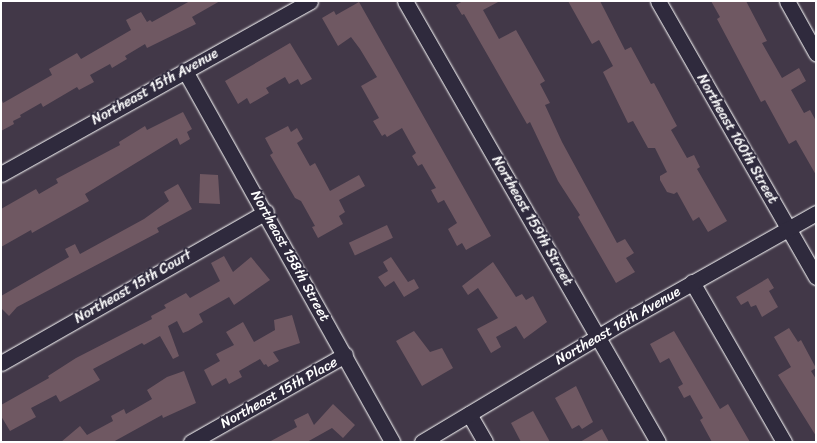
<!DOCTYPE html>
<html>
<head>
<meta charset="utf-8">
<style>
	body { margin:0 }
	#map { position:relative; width:817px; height:443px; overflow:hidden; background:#423848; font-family:Sriracha,sans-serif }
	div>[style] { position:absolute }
	.building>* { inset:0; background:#6f5862; transform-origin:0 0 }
	.roads { filter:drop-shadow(0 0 1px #fff) drop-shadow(0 0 1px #fff) }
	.minor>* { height:15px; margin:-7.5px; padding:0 7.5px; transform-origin:7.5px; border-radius:7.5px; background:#2f2a3d }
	span { translate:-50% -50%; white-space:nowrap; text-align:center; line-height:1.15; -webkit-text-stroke:4px #2f2a3d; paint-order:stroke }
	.street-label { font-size:14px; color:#fff }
	.frame { position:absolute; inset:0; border:2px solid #fff; pointer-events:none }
</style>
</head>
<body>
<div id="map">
	<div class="building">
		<i style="clip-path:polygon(190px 1px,220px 1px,192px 17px,196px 24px,147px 48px,145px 44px,125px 56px,127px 59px,112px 68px,110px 64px,90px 75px,94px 82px,79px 90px,77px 87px,43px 107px,41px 103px,20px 115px,21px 117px,13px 121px,14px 124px,1px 131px,1px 98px,3px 103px,52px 75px,49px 69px,77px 53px,81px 59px,131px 30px,126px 20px,141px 12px,147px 22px,150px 20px,152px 22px)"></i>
		<i style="clip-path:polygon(463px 1px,500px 1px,483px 10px,499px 39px,516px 30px,545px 81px,540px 84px,550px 103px,545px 105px,562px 142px,617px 243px,625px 239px,634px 253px,626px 258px,635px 272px,616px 283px,578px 217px,580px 215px,558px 181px,530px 122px,527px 124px,464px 14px,462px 15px,456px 5px)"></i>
		<i style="clip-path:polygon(568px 1px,600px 1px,625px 50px,631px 47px,651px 84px,654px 83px,677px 126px,671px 130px,687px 158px,694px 155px,700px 167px,697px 169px,727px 221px,708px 232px,699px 217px,693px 221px,677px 192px,674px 194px,667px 192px,660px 180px,660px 176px,667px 172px,655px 148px,648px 148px,633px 121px,628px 123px,603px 72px,613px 66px,599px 40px,592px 44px)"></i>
		<i style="clip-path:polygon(711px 1px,746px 1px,767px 41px,762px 43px,782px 78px,799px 68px,806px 81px,791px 90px,804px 113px,810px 110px,816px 121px,816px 175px,796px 140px,789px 144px,765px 100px,761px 102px,717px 19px,720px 17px)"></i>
		<i style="clip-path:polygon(359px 2px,491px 236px,466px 250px,462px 243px,457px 246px,448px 229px,457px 223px,444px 200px,438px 203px,431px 190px,436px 188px,422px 164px,418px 166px,412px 156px,416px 153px,402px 128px,387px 137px,385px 134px,382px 136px,373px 121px,379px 118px,361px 86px,377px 77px,360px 49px,351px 37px,338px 46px,322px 18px,334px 11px,336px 15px)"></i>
		<i style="clip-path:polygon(290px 43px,312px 79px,301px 85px,298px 79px,289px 84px,285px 77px,266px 88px,269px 93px,250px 104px,247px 98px,238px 104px,225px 81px)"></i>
		<i style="clip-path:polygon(183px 112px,192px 129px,187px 132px,190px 139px,180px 145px,177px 138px,85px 194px,89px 201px,32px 233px,31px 230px,1px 247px,1px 209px,36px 189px,39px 194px,58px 183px,56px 179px,120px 145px,119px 142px,145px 126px,147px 130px)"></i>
		<i style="clip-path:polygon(288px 126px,291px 132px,297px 128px,303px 139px,297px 143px,310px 166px,315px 163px,330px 191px,359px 175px,365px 186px,339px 200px,345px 212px,339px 216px,343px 224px,318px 238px,312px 227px,315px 226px,301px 201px,295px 198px,270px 155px,273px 153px,265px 138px)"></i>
		<i style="clip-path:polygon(200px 174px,218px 175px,220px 204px,199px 203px)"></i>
		<i style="clip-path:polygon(178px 184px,192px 209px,157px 228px,159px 232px,17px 307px,9px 316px,1px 308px,1px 296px,69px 257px,65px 249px,75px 244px,80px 254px,144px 219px,169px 201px,164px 192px)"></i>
		<i style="left:387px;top:225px;width:14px;height:42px;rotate:65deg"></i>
		<i style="clip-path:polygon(224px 256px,233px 272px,251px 257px,270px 280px,234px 305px,229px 297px,199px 314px,203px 322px,188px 331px,183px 333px,177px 321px,168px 326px,179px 356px,173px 359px,160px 336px,144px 345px,142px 343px,93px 369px,100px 380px,60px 402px,56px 395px,31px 408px,36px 417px,10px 431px,1px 416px,1px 405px,49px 378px,48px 376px,76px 358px,152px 319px,151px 316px,166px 308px,164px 305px,186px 293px,190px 298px,220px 281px,211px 263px)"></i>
		<i style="clip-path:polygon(391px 257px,408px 282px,414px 279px,419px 288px,404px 297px,394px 281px,385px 287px,378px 277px,388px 271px,383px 262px)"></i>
		<i style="clip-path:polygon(493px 262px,516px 297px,522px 294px,526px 300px,533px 296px,547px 322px,524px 339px,516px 326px,496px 337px,501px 347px,491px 353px,477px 329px,498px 318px,478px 288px,468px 295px,462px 286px)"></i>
		<i style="clip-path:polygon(768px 278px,774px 288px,769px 291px,778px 307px,762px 317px,756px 305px,751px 307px,748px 301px,741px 305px,736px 297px)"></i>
		<i style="clip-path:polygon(292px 315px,300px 343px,273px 352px,279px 361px,268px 367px,266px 364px,264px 365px,260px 359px,239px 371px,242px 377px,229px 384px,226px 378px,212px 386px,204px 370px,220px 361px,216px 354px,234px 345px,226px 332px,243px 322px,254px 342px,275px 330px,274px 320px)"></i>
		<i style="clip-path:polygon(789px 328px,798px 342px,801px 340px,816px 368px,811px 371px,816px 379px,816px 436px,778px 375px,791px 367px,774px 337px)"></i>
		<i style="clip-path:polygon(414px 331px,430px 352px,442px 348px,453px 368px,422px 386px,396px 341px)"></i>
		<i style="clip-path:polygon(674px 331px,720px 409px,728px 404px,750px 442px,712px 442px,700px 420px,703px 418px,690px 395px,684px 398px,678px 387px,683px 384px,669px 358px,660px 363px,650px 344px)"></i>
		<i style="clip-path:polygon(184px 371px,196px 403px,163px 418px,162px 415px,113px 442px,61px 442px,80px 426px,87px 435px,113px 421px,111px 416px,124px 409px,126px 414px,152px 399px,147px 390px,167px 377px)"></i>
		<i style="clip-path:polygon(576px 386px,593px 422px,582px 429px,579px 425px,572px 429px,555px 398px)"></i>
		<i style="clip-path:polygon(333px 404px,355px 425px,343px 438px,332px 428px,307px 442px,269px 442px,297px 427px,294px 420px,308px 413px,314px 425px)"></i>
		<i style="clip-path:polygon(533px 411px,550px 442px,521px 442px,511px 423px)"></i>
		<i style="clip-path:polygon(602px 429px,609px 442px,580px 442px)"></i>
	</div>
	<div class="roads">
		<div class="minor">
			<i style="left:405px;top:1px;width:508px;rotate:60.16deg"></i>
			<i style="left:658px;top:1px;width:318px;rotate:60.2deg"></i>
			<i style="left:787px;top:1px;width:60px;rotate:60.9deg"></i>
			<i style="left:185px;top:71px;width:425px;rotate:60.8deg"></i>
			<i style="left:1px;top:174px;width:354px;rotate:-29.2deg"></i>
			<i style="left:692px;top:282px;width:185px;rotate:60.1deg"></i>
			<i style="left:1px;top:363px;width:305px;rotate:-29.7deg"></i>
			<i style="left:469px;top:414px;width:32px;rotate:60deg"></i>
			<i style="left:191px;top:442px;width:177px;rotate:-29.5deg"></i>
			<i style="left:422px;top:442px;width:232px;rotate:-30.9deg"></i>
			<i style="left:621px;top:323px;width:224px;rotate:-29.4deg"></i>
		</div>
	</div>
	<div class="street-label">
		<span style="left:155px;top:87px;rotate:-29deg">Northeast 15th Avenue</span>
		<span style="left:737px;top:139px;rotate:60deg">Northeast 160th Street</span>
		<span style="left:532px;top:221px;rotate:60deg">Northeast 159th Street</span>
		<span style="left:290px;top:256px;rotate:61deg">Northeast 158th Street</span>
		<span style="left:133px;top:287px;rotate:-30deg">Northeast 15th Court</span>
		<span style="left:618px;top:326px;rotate:-30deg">Northeast 16th Avenue</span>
		<span style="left:279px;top:393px;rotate:-29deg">Northeast 15th Place</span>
	</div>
	<div class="frame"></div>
</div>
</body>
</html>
